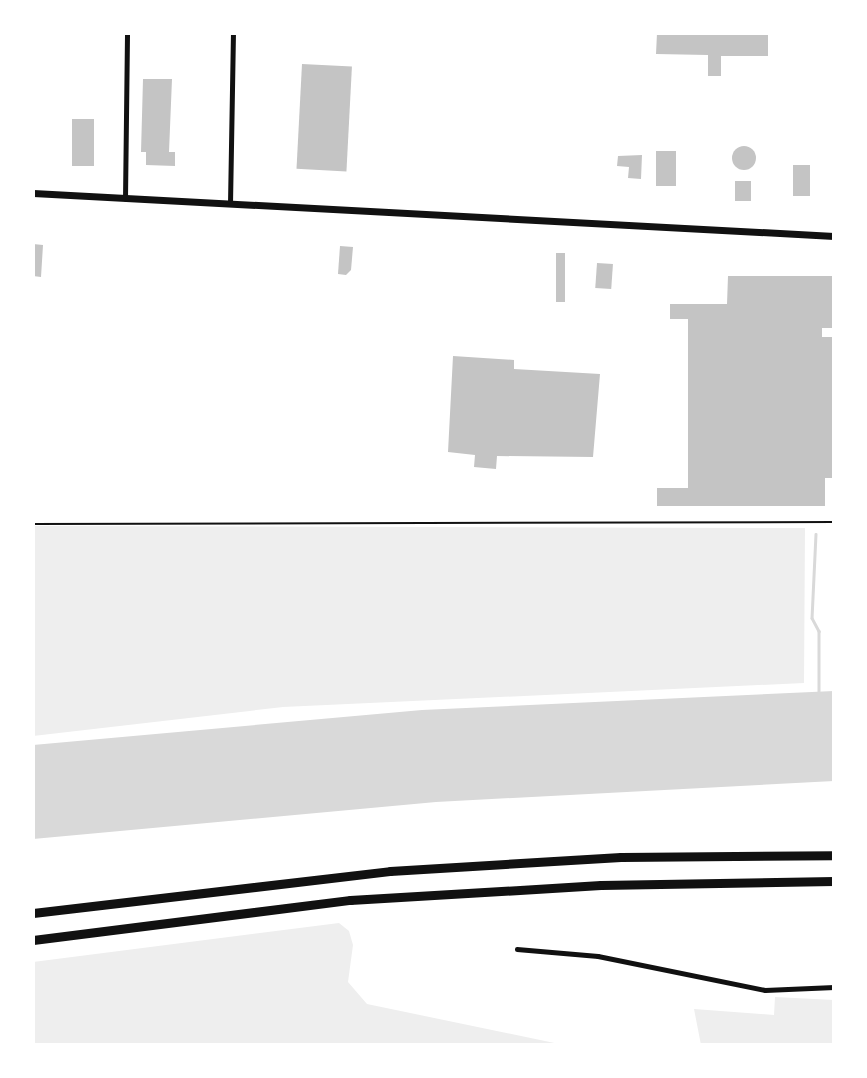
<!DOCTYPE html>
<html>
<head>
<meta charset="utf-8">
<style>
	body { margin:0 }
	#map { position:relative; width:867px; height:1078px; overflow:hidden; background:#fff; font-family:"Noto Sans",sans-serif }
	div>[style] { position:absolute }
	.green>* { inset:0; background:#eee }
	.water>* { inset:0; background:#d9d9d9 }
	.stream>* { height:2.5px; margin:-1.25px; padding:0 1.25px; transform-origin:1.25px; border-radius:1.25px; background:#d9d9d9 }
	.building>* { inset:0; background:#c4c4c4; transform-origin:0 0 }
	.round { border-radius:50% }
	.path>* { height:2px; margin:-1px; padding:0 1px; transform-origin:1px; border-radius:1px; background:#111 }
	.minor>* { height:4.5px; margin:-2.25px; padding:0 2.25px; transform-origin:2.25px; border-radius:2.25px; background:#111 }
	.secondary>* { height:7px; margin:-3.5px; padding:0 3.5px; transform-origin:3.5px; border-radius:3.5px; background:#111 }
	.motorway>* { height:9px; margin:-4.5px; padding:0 4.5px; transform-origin:4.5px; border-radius:4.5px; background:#111 }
	span { translate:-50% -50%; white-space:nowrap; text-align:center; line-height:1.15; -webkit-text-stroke:6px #fff; paint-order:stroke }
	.frame { position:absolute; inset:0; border:35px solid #fff; pointer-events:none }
</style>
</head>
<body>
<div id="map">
	<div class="green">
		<i style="clip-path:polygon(33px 526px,805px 528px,804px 683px,283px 707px,33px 736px)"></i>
		<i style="clip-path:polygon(339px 923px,349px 931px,353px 945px,348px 982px,367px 1004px,564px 1045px,33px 1045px,33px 962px)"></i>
		<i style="clip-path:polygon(775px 997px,834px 1000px,834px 1045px,701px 1045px,694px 1009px,774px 1015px)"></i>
	</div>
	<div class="water">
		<i style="clip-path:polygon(834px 691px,834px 781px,436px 802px,33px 839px,33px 745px,422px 710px)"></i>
	</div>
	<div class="stream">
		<i style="left:816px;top:534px;width:84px;rotate:92.7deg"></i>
		<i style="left:812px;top:618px;width:15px;rotate:62deg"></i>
		<i style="left:819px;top:631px;width:61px;rotate:90deg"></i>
	</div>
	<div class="building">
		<i style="clip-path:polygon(657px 33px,768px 33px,768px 56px,721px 56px,721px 76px,708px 76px,708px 55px,656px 54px)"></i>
		<i style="left:302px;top:64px;width:50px;height:105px;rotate:3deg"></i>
		<i style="clip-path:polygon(143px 79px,172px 79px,169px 152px,175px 152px,175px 166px,146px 165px,146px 152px,141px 152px)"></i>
		<i style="left:72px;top:119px;width:22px;height:47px"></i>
		<i class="round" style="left:732px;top:146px;width:24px;height:24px"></i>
		<i style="left:656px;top:151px;width:20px;height:35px"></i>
		<i style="clip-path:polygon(642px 155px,641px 179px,628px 178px,629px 167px,617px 166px,618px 156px)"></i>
		<i style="left:793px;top:165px;width:17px;height:31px"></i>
		<i style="left:735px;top:181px;width:16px;height:20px"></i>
		<i style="clip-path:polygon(33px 244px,43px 245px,41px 277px,33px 276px)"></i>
		<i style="clip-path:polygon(340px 246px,353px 247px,351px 270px,346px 275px,338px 274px)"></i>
		<i style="left:556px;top:253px;width:9px;height:49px"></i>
		<i style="left:597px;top:263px;width:16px;height:25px;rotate:4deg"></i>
		<i style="clip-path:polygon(728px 276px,834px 276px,834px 328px,822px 328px,822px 337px,834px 337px,834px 478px,825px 478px,825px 506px,657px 506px,657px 488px,688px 488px,688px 319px,670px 319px,670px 304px,727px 304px)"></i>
		<i style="clip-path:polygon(453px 356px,514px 360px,514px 369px,600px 374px,593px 457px,497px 456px,496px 469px,474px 467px,475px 455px,448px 452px)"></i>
	</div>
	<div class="path">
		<i style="left:33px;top:524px;width:801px;rotate:-0.14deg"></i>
	</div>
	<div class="minor">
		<i style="left:125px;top:199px;width:166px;rotate:-89.3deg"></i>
		<i style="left:230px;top:204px;width:171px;rotate:-89deg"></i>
		<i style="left:517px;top:949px;width:81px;rotate:4.9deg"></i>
		<i style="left:598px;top:956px;width:170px;rotate:11.5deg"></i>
		<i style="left:765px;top:990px;width:69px;rotate:-2.5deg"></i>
	</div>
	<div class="secondary">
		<i style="left:33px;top:193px;width:802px;rotate:3.07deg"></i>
	</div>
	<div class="motorway">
		<i style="left:33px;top:913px;width:359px;rotate:-6.7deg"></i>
		<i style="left:390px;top:871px;width:231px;rotate:-3.5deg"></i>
		<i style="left:621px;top:857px;width:213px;rotate:-0.5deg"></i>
		<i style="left:33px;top:940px;width:320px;rotate:-7.2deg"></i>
		<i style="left:350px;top:900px;width:251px;rotate:-3.4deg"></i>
		<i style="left:601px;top:885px;width:233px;rotate:-1deg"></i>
	</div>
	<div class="frame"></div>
</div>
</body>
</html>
